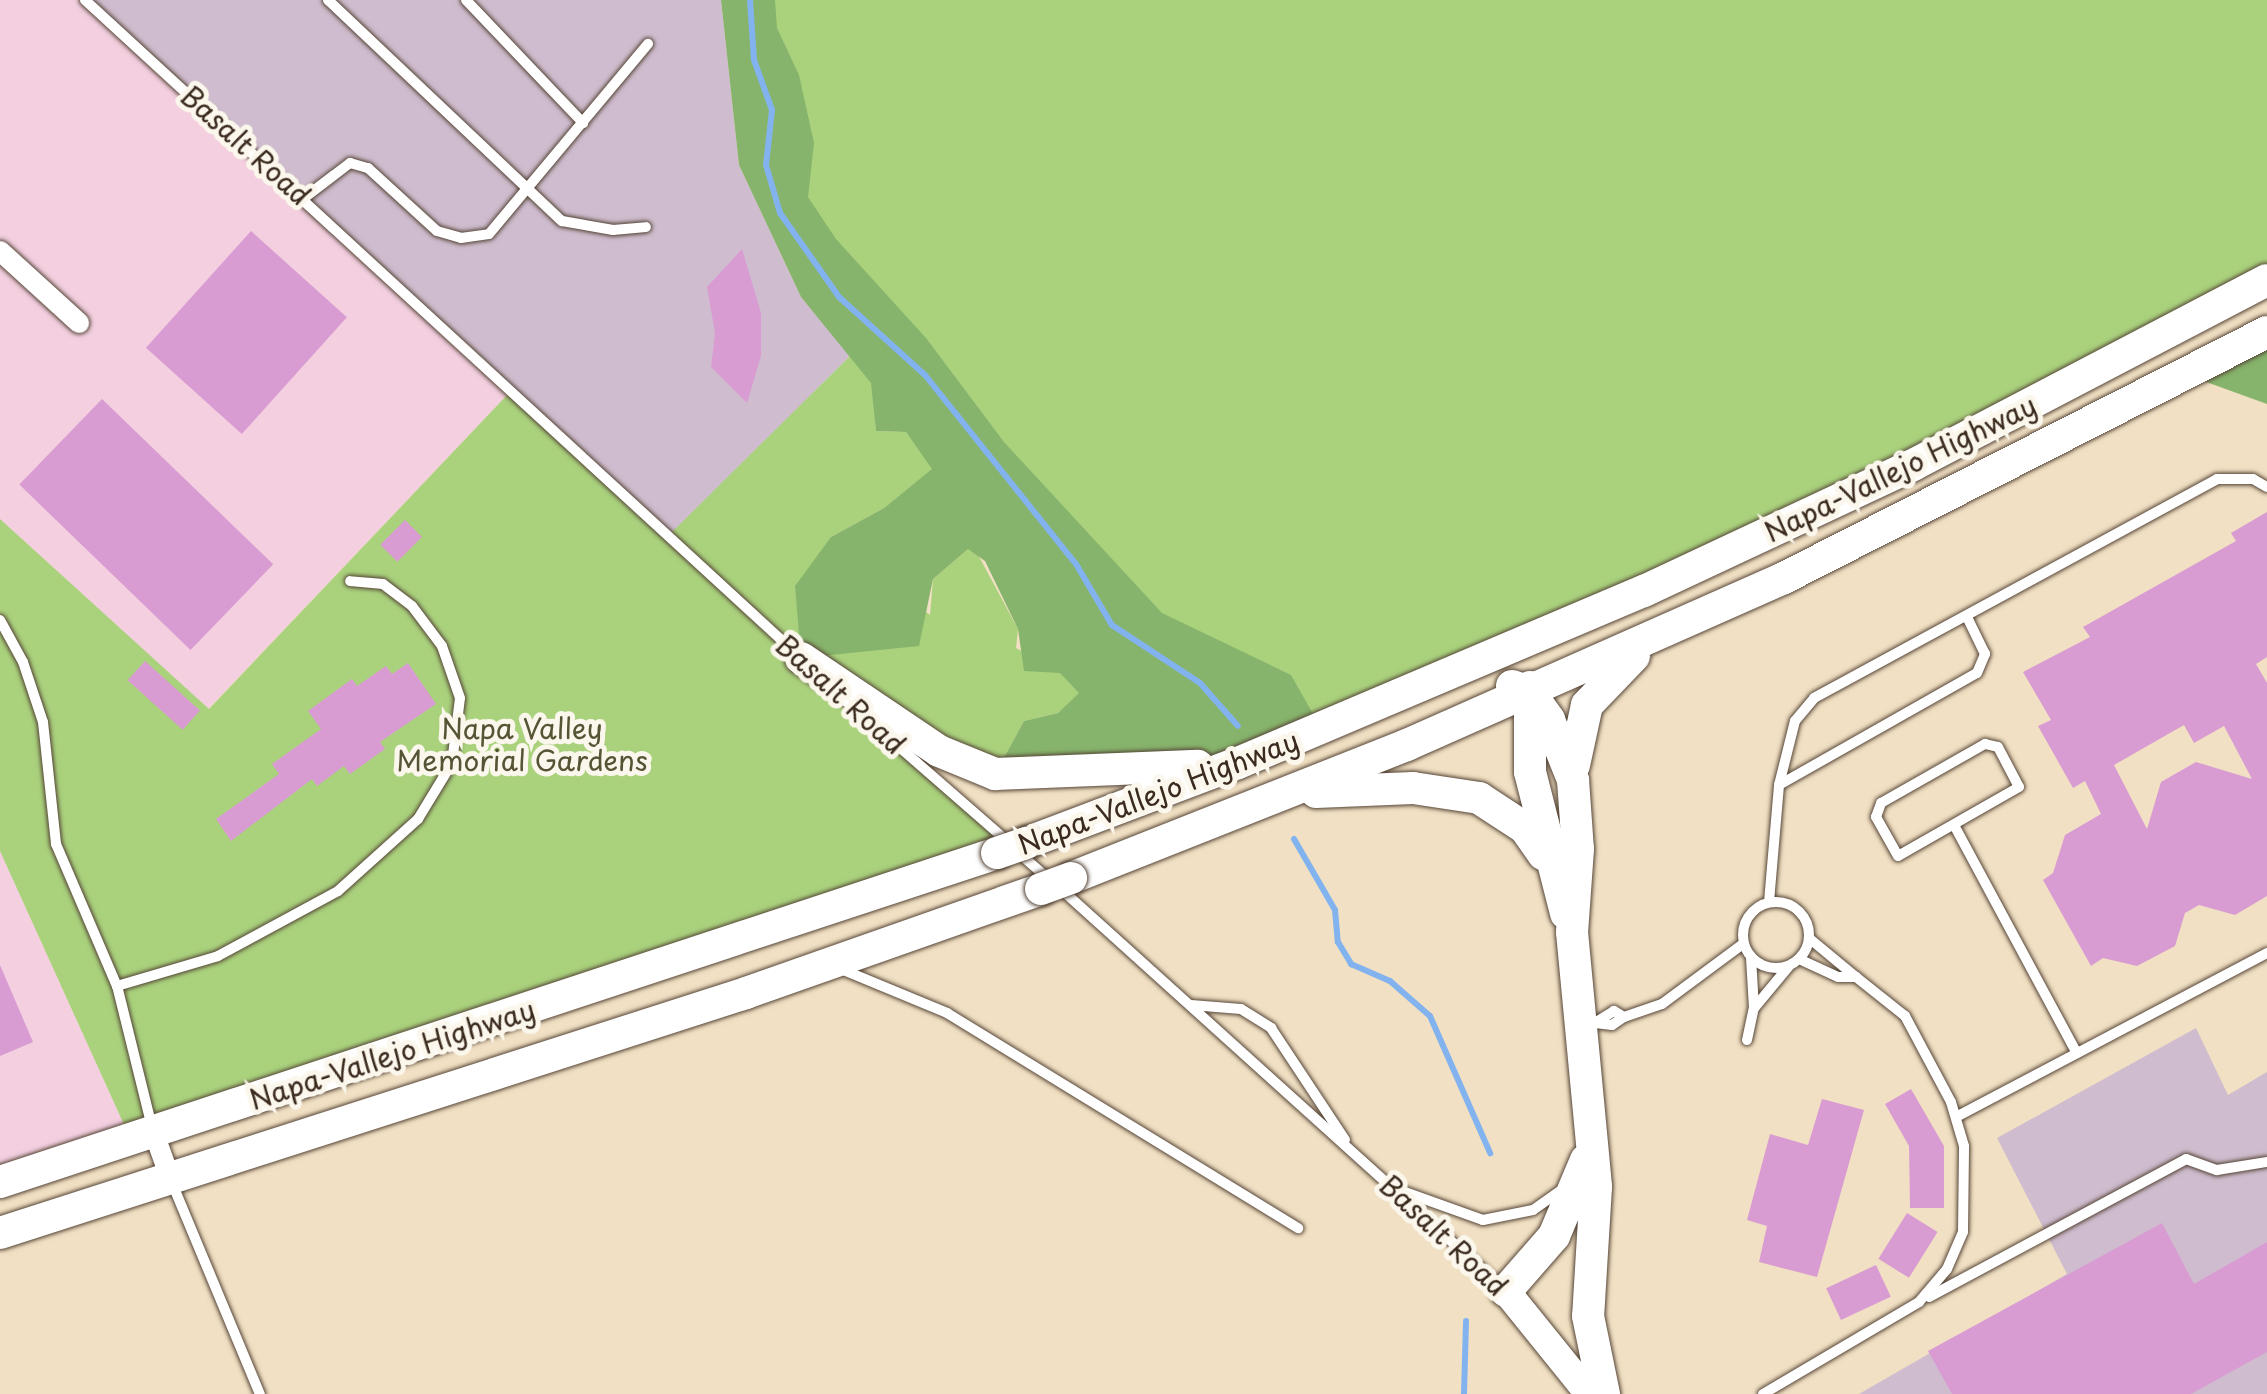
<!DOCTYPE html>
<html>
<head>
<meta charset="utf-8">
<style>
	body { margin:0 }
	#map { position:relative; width:2267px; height:1394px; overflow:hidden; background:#f1e0c3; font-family:"Playpen Sans",sans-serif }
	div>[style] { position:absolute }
	.built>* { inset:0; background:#f3cfe0 }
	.industrial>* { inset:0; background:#cfbdcf }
	.green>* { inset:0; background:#aad27d }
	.forest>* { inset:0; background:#87b46c }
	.stream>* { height:6px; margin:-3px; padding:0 3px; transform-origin:3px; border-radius:3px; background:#83b3ef }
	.building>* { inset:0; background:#d99cd2; transform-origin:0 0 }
	.roads { filter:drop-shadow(0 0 2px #564537) drop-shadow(0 0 2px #564537) }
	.service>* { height:10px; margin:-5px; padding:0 5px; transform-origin:5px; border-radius:5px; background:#fff }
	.service>.ring { margin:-5px; padding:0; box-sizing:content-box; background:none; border:10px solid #fff; border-radius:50% }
	.minor>* { height:20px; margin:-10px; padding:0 10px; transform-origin:10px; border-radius:10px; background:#fff }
	.tertiary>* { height:28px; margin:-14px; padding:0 14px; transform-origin:14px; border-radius:14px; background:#fff }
	.primary>* { height:32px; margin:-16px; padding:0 16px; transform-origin:16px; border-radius:16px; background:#fff }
	.bridges { filter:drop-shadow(0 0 2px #564537) drop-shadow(0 0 2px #564537) }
	.primary-bridge>* { height:32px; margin:-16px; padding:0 16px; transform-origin:16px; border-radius:16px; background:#fff }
	span { translate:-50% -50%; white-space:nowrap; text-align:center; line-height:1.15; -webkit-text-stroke:10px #fbf7ec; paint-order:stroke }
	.street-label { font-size:28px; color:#3b2a1e }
	.park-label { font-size:28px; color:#575436 }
</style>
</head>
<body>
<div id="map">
	<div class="built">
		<i style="clip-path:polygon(0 0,82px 0,512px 390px,208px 709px,0 519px)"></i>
		<i style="clip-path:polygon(0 851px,131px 1140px,0 1182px)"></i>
	</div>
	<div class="industrial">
		<i style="clip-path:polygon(86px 0,721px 0,739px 165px,801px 297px,850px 356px,669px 536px)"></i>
		<i style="clip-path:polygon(2196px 1028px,2228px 1095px,2267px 1072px,2267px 1394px,1859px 1394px,2067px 1274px,1997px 1138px)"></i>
	</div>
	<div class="green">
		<i style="clip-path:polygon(750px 0,2267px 0,2267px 280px,1460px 670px,1324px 709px,1238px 763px,807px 245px)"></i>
		<i style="clip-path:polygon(850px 356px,872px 383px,876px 431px,906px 432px,933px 469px,884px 508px,831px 537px,930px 615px,933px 579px,968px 549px,976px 551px,1018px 629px,1016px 648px,1061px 673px,1080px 693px,1058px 713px,1024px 721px,995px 774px,809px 663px,1011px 845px,131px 1140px,0 851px,0 519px,209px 709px,512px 390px,669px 535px)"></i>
	</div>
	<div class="forest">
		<i style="clip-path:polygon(721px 0,775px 0,777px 28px,799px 75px,814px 143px,808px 197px,836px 239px,926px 338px,1004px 442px,1162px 613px,1291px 675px,1321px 728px,1238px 763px,995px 774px,1024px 721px,1058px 713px,1079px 693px,1060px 673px,1024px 671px,1018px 629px,985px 561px,968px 549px,933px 579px,919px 646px,801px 658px,795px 586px,831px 537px,884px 508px,932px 469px,906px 432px,876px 431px,871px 383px,801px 297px,739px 165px)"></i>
		<i style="clip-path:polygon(2267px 332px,2267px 404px,2187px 375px)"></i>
	</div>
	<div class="stream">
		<i style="left:750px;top:0;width:60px;rotate:86.2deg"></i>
		<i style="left:754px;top:60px;width:53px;rotate:70.2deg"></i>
		<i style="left:772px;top:110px;width:55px;rotate:96.2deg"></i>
		<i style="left:766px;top:165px;width:50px;rotate:73.7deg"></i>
		<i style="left:780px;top:213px;width:103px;rotate:54.9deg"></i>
		<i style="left:839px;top:297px;width:116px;rotate:42.2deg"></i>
		<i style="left:925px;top:375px;width:242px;rotate:51.4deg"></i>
		<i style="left:1076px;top:564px;width:71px;rotate:59.5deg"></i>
		<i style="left:1112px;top:625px;width:105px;rotate:33.4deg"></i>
		<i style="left:1200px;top:683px;width:57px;rotate:48.5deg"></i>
		<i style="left:1294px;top:839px;width:82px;rotate:60deg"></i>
		<i style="left:1335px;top:910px;width:32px;rotate:85deg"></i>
		<i style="left:1338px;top:942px;width:26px;rotate:59deg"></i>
		<i style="left:1351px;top:964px;width:43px;rotate:23.6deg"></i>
		<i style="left:1390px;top:981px;width:53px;rotate:41.2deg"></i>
		<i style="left:1430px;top:1016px;width:150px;rotate:66.3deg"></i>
		<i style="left:1464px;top:1394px;width:73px;rotate:-88.4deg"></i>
	</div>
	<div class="building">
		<i style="left:251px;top:231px;width:129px;height:157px;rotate:42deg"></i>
		<i style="clip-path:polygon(742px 249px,761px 313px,761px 356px,747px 403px,711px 367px,715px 333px,707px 287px)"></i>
		<i style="left:102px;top:399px;width:238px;height:119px;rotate:44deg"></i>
		<i style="clip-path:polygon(evenodd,2267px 512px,2267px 657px,2256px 664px,2267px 683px,2267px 896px,2235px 915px,2199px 905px,2185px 913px,2175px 946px,2137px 966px,2103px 958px,2091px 966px,2043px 880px,2053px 873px,2065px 835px,2101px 814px,2085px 781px,2073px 788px,2038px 726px,2051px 720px,2023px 672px,2090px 637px,2083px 627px,2236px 541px,2231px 533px,2267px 512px,2184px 725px,2194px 743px,2224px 726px,2252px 779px,2196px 762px,2161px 782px,2147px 829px,2114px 765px,2184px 725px)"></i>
		<i style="left:405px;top:520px;width:24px;height:35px;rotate:45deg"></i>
		<i style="left:145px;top:661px;width:74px;height:26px;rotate:42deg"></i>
		<i style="clip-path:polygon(408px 663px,436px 704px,380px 742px,385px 749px,350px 774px,344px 766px,317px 786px,312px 779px,231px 841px,216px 819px,279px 774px,272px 764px,321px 729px,308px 711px,352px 679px,357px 686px,386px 666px,392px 674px)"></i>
		<i style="clip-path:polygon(0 965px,33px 1042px,0 1056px)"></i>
		<i style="clip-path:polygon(1911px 1089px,1944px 1146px,1944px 1208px,1910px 1208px,1909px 1146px,1885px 1104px)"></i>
		<i style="clip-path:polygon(1822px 1099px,1864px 1110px,1817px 1277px,1759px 1262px,1767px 1226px,1747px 1220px,1770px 1134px,1808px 1145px)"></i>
		<i style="left:1907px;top:1213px;width:36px;height:54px;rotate:32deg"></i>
		<i style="clip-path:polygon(2162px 1223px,2194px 1284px,2267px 1242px,2267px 1352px,2191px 1394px,1952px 1394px,1928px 1351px)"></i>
		<i style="left:1876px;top:1265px;width:35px;height:55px;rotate:65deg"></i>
	</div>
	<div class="roads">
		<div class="service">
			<i style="left:85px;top:0;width:970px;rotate:42.58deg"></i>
			<i style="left:328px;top:0;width:322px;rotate:43.4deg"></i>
			<i style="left:562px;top:221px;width:52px;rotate:10deg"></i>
			<i style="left:613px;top:230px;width:33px;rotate:-5deg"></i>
			<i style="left:466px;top:0;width:170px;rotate:46.4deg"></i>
			<i style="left:304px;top:198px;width:58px;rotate:-37.3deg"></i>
			<i style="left:350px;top:163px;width:19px;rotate:16deg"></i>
			<i style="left:368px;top:168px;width:93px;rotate:42.4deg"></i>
			<i style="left:437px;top:231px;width:25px;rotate:16deg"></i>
			<i style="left:461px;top:238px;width:28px;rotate:-8deg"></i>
			<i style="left:489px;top:234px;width:248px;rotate:-50.1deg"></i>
			<i style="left:0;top:620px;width:48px;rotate:61.3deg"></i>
			<i style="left:23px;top:662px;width:63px;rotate:71.6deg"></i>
			<i style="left:43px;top:722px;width:123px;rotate:83.9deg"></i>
			<i style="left:56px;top:844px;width:155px;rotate:66.8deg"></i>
			<i style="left:874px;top:725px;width:178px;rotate:41.1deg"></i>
			<i style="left:1985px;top:744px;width:13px;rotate:13deg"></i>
			<i style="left:1998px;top:747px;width:45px;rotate:62.3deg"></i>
			<i style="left:2019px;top:787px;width:139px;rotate:150.3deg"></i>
			<i style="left:1898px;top:856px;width:45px;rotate:-119.4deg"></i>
			<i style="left:1876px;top:817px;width:15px;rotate:-70deg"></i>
			<i style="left:1881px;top:803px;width:120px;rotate:-29.6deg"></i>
			<i style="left:1779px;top:785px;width:227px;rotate:-29.5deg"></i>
			<i style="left:1977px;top:673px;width:21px;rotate:-67deg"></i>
			<i style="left:1985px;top:654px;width:41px;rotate:-115.9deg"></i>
			<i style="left:1954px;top:825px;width:259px;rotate:61.7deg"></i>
			<i style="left:1020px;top:854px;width:38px;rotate:41deg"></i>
			<i style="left:1062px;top:890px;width:593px;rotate:42.06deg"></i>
			<i class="ring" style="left:1743px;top:902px;width:56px;height:56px"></i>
			<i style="left:1769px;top:902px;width:117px;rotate:-85.1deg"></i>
			<i style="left:1779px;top:785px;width:66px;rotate:-76deg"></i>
			<i style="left:1795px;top:721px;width:30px;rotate:-50deg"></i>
			<i style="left:1814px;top:698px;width:459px;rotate:-28.5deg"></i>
			<i style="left:2217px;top:479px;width:36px"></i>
			<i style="left:2253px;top:479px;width:16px;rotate:30deg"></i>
			<i style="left:1799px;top:959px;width:43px;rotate:24.8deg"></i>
			<i style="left:1838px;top:977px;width:18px"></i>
			<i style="left:1856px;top:977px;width:60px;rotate:-140.4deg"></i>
			<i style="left:841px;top:969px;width:115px;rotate:22.5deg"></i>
			<i style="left:947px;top:1013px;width:412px;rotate:31.5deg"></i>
			<i style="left:1191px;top:1005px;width:50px;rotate:4.6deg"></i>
			<i style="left:1241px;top:1009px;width:36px;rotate:32deg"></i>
			<i style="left:1271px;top:1028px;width:134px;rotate:56.5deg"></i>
			<i style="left:1755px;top:1007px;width:53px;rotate:-50.3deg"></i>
			<i style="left:1624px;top:1017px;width:40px;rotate:-18.9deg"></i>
			<i style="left:1662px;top:1004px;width:102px;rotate:-36.6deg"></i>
			<i style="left:1587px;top:1022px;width:25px;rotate:7deg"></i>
			<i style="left:1612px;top:1025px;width:14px;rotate:-34deg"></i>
			<i style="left:1624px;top:1017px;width:12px;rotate:-149deg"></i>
			<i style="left:1614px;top:1011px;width:19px;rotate:148deg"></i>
			<i style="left:1747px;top:1040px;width:33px;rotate:-78deg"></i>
			<i style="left:1754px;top:1008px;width:51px;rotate:-93.4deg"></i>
			<i style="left:1956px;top:1117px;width:352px;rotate:-27.8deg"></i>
			<i style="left:152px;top:1127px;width:145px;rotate:-103.9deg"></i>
			<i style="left:117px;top:986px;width:105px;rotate:-16.5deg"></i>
			<i style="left:218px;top:956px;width:136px;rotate:-28.4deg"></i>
			<i style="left:338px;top:891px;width:108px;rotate:-42deg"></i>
			<i style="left:418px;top:819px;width:66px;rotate:-58.7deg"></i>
			<i style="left:452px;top:763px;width:65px;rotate:-83deg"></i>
			<i style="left:460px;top:698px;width:55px;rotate:-109.1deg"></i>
			<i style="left:442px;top:646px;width:50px;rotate:-126.9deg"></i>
			<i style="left:412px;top:606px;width:36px;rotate:-143deg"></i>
			<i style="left:383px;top:584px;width:33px;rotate:-175deg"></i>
			<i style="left:172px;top:1183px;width:229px;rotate:67.4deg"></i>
			<i style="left:1402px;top:1191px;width:86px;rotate:19.7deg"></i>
			<i style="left:1483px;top:1220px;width:51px;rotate:-11.3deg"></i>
			<i style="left:1533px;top:1210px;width:35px;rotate:-35deg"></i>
			<i style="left:1929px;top:1297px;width:292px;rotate:-28.2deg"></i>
			<i style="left:2186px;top:1159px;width:33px;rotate:20deg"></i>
			<i style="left:2217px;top:1170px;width:51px;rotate:-9.1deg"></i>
			<i style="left:1763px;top:1394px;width:181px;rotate:-30.5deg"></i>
			<i style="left:1919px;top:1302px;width:43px;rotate:-49.7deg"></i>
			<i style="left:1947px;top:1269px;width:40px;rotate:-66.6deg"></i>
			<i style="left:1963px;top:1232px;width:86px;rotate:-89.3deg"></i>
			<i style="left:1964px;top:1146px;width:46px;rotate:-106.5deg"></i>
			<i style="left:1951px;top:1102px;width:98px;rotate:-118.1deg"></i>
			<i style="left:1905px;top:1016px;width:63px;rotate:-141.5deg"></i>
		</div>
		<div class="minor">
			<i style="left:0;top:251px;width:107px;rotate:42.3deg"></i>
			<i style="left:154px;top:1133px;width:48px;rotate:70.4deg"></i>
		</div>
		<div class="tertiary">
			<i style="left:1506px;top:1291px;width:132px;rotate:51.1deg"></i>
		</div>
		<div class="primary">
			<i style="left:801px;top:658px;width:166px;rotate:34deg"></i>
			<i style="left:939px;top:751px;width:61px;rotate:22.3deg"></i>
			<i style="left:995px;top:774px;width:203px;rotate:-2.3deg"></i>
			<i style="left:1512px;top:686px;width:18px;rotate:19deg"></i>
			<i style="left:1529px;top:692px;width:34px;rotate:54deg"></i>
			<i style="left:1549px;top:720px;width:65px;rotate:68.2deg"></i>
			<i style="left:1573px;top:780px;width:69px;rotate:85.9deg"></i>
			<i style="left:1578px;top:849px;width:83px;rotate:94.1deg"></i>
			<i style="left:1572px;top:932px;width:256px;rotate:84.6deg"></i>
			<i style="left:1596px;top:1187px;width:129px;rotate:93.5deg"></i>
			<i style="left:1588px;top:1316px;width:80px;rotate:78.4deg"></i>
			<i style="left:1530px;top:687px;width:85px;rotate:90deg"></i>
			<i style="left:1530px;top:772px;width:146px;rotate:75.7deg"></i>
			<i style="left:1574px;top:765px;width:61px;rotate:-77.8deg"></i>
			<i style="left:1587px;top:705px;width:68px;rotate:-46.2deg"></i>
			<i style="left:1316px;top:792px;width:97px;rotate:-2.4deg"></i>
			<i style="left:1413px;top:788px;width:67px;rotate:8.6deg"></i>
			<i style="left:1479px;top:798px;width:55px;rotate:33.1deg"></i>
			<i style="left:1525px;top:828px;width:32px;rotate:55deg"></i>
			<i style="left:1026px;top:843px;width:227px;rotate:-20.7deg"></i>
			<i style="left:1238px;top:763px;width:441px;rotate:-23deg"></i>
			<i style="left:1644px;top:591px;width:297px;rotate:-25.1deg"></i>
			<i style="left:1913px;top:465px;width:399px;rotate:-27.6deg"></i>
			<i style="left:1071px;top:878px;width:361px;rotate:-21.6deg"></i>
			<i style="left:1407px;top:745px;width:412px;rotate:-23.9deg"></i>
			<i style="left:1784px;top:578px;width:542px;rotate:-26.99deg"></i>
			<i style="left:0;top:1182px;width:1050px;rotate:-18.26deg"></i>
			<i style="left:0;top:1233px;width:784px;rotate:-17.83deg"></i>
			<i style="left:746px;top:993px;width:313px;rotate:-19.4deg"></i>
			<i style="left:1506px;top:1291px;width:73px;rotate:-48.9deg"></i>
			<i style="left:1554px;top:1236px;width:82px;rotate:-67.2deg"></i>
		</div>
	</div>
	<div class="bridges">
		<div class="primary-bridge">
			<i style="left:997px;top:853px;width:31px;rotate:-19deg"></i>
			<i style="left:1041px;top:889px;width:32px;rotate:-20deg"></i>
		</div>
	</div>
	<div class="street-label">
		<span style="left:246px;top:145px;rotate:42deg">Basalt Road</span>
		<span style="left:1900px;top:468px;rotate:-26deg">Napa-Vallejo Highway</span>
		<span style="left:841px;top:694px;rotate:42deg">Basalt Road</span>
		<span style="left:1158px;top:792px;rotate:-21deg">Napa-Vallejo Highway</span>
		<span style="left:392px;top:1054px;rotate:-18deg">Napa-Vallejo Highway</span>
		<span style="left:1444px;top:1235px;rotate:43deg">Basalt Road</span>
	</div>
	<div class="park-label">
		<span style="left:522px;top:744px">Napa Valley<br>Memorial Gardens</span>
	</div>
</div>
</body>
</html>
